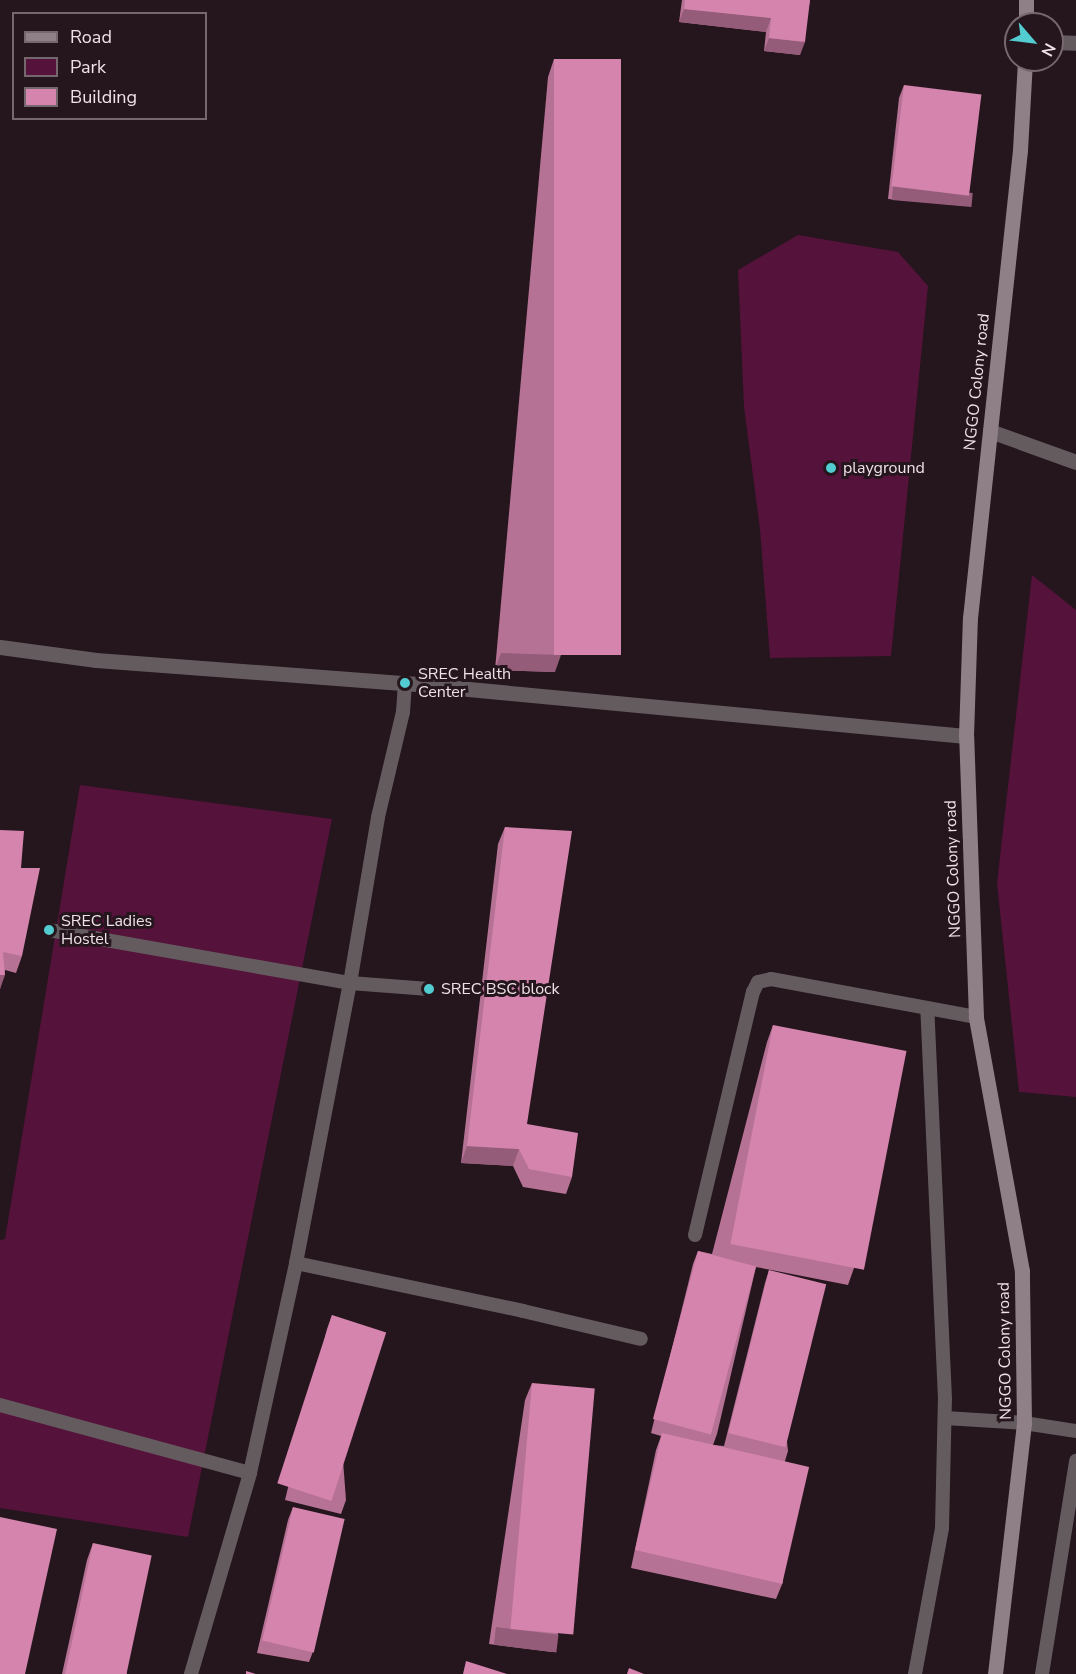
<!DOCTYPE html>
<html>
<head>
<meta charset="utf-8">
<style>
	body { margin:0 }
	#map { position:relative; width:1076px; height:1674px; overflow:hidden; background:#25151d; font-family:"Nunito Sans",sans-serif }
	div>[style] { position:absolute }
	.green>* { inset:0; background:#55123a }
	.lane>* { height:14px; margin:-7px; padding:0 7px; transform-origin:7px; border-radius:7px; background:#645b5f }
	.street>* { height:15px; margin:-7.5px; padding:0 7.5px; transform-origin:7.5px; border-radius:7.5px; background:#645b5f }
	.secondary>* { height:15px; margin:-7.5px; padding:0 7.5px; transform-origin:7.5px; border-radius:7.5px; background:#8f8087 }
	.wall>* { inset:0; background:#b67295 }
	.shaded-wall>* { inset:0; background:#945c79; transform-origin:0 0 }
	.building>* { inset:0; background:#d484ad; transform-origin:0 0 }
	.dots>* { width:16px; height:16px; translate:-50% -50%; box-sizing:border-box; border:3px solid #25151d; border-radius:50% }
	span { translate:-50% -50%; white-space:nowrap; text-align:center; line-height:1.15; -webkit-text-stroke:6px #25151d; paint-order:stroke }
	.street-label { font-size:16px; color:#eee1e7 }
	.poi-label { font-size:16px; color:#eee1e7 }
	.left { translate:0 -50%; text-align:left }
	.legend { position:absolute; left:12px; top:12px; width:195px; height:108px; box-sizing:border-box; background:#25151d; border:2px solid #75676e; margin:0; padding:8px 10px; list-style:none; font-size:18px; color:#eee1e7 }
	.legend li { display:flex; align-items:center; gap:12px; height:30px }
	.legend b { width:30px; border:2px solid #75676e }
	.north { position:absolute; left:1004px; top:12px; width:60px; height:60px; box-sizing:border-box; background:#25151d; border:2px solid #75676e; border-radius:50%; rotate:118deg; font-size:16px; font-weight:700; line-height:24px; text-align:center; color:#eee1e7 }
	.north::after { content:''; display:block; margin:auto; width:21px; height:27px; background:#52ccd1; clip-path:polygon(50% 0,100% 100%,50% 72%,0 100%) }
</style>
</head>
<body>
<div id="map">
	<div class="green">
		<i style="clip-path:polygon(798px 235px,898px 252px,928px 286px,891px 656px,770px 658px,760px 529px,744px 407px,738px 270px)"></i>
		<i style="clip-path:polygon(1032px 575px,1076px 610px,1076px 1097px,1019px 1092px,997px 883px)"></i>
		<i style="clip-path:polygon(80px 785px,332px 819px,188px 1537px,0 1508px,0 1240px,5px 1239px)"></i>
	</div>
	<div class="lane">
		<i style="left:49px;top:930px;width:306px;rotate:10deg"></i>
		<i style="left:350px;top:983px;width:79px;rotate:4.3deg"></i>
		<i style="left:695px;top:1235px;width:250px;rotate:-76.6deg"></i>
		<i style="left:753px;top:992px;width:11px;rotate:-63deg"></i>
		<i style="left:758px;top:982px;width:13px;rotate:-13deg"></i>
		<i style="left:771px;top:979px;width:208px;rotate:10.5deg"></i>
		<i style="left:296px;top:1263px;width:232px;rotate:11.9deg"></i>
		<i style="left:523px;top:1311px;width:121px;rotate:13.3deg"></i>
		<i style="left:0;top:1405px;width:259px;rotate:15.2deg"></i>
		<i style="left:945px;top:1418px;width:79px;rotate:3.6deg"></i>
		<i style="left:1024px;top:1423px;width:53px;rotate:8.7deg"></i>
		<i style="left:191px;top:1674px;width:209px;rotate:-73.6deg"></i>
		<i style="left:250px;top:1473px;width:215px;rotate:-77.6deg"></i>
		<i style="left:296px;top:1263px;width:285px;rotate:-79.1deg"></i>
		<i style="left:350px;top:983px;width:168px;rotate:-80.4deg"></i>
		<i style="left:378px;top:817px;width:108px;rotate:-76.6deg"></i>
		<i style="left:403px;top:712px;width:29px;rotate:-86deg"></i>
		<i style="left:915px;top:1674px;width:148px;rotate:-79.5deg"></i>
		<i style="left:942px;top:1528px;width:129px;rotate:-88.7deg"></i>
		<i style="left:945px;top:1399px;width:391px;rotate:-92.6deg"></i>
		<i style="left:1042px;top:1674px;width:216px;rotate:-80.9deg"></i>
	</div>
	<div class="street">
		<i style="left:1052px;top:42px;width:24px;rotate:2deg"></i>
		<i style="left:990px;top:431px;width:91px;rotate:19.8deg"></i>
		<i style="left:0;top:647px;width:97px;rotate:7.7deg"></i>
		<i style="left:96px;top:660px;width:310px;rotate:4.3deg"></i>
		<i style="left:405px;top:683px;width:563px;rotate:5.4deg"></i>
	</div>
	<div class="secondary">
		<i style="left:1026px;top:0;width:24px;rotate:90deg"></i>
		<i style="left:995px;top:1674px;width:253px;rotate:-83.4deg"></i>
		<i style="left:1024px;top:1423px;width:152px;rotate:-90.8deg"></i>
		<i style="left:1022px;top:1271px;width:258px;rotate:-100.3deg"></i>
		<i style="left:976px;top:1017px;width:281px;rotate:-92deg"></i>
		<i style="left:966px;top:736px;width:118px;rotate:-88.1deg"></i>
		<i style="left:970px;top:618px;width:471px;rotate:-83.9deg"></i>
		<i style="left:1020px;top:150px;width:90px;rotate:-86.8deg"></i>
	</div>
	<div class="wall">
		<i style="clip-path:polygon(682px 0,810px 0,800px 55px,764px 51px,766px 32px,679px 22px)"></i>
		<i style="clip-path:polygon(554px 59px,555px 672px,495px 670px,548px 77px)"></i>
		<i style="clip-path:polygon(904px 85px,968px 206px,888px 199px,899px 98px)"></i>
		<i style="clip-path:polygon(505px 827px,527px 1124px,572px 1177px,566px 1194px,523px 1187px,513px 1166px,461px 1163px,498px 844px)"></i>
		<i style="clip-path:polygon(0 830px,21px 868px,22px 956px,16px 973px,5px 970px,0 989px)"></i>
		<i style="clip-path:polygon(773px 1025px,854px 1268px,848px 1285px,756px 1267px,717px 1434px,713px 1445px,724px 1446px,765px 1283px,769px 1270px,788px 1451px,785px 1461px,783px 1582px,776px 1599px,631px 1568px,656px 1450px,661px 1436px,651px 1433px,693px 1264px,698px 1251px,712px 1254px,767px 1042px)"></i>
		<i style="clip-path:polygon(332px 1315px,346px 1500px,341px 1514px,285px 1500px,327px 1329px)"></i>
		<i style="clip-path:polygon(532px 1383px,558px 1635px,552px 1652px,489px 1644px,525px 1400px)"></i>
		<i style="clip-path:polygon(293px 1507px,314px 1649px,309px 1662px,257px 1653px,288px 1520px)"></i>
		<i style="clip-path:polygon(93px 1543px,127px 1674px,62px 1674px,87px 1560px)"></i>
	</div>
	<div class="shaded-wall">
		<i style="clip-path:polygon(684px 9px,771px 18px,766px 32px,679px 22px)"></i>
		<i style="clip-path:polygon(769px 38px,805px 42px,800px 55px,764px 51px)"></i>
		<i style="left:893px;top:186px;width:80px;height:14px;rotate:5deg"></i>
		<i style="clip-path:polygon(501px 653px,561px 655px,555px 672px,495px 670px)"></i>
		<i style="clip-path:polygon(0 975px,5px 975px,0 989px)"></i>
		<i style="clip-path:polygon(467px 1146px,519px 1149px,513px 1166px,461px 1163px)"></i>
		<i style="left:496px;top:1627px;width:63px;height:18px;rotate:7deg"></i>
	</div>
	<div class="building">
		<i style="clip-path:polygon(685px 0,810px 0,805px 42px,769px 38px,771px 18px,684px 9px)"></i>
		<i style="left:554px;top:59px;width:67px;height:596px"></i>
		<i style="left:904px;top:85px;width:78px;height:102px;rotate:7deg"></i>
		<i style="clip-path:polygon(505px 827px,572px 831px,527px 1124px,578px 1133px,572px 1177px,529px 1169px,519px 1149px,467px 1146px)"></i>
		<i style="clip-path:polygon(0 830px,24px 831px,21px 868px,40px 868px,22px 956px,3px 952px,5px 975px,0 975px)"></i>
		<i style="left:773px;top:1025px;width:136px;height:223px;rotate:11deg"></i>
		<i style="left:698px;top:1251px;width:60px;height:174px;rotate:15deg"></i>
		<i style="left:769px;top:1270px;width:59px;height:168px;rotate:14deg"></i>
		<i style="left:332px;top:1315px;width:57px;height:177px;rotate:18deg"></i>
		<i style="left:532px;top:1383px;width:63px;height:247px;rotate:5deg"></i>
		<i style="left:662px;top:1433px;width:151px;height:120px;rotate:13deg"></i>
		<i style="left:293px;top:1507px;width:53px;height:137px;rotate:13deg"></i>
		<i style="clip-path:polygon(0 1517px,57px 1529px,25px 1674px,0 1674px)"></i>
		<i style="left:93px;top:1543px;width:60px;height:134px;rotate:12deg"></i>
		<i style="clip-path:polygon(466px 1661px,507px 1674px,463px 1674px)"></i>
		<i style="clip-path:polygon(629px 1668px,644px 1674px,627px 1674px)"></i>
		<i style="clip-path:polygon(246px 1671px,256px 1674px,246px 1674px)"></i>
	</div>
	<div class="dots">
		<i style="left:831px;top:468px;background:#52ccd1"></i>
		<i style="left:405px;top:683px;background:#52ccd1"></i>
		<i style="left:49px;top:930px;background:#52ccd1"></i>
		<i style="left:429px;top:989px;background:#52ccd1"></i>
	</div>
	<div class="street-label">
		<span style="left:977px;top:382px;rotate:-84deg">NGGO Colony road</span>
		<span style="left:953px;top:869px;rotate:-92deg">NGGO Colony road</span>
		<span style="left:1005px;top:1351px;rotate:-91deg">NGGO Colony road</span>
	</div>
	<div class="poi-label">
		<span class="left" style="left:843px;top:468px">playground</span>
		<span class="left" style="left:418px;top:683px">SREC Health<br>Center</span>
		<span class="left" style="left:61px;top:930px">SREC Ladies<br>Hostel</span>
		<span class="left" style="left:441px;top:989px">SREC BSC block</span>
	</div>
	<ul class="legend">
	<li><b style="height:8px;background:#8f8087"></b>Road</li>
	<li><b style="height:16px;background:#55123a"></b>Park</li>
	<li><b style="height:16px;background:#d484ad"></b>Building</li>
	</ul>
	<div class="north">N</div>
</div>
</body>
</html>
